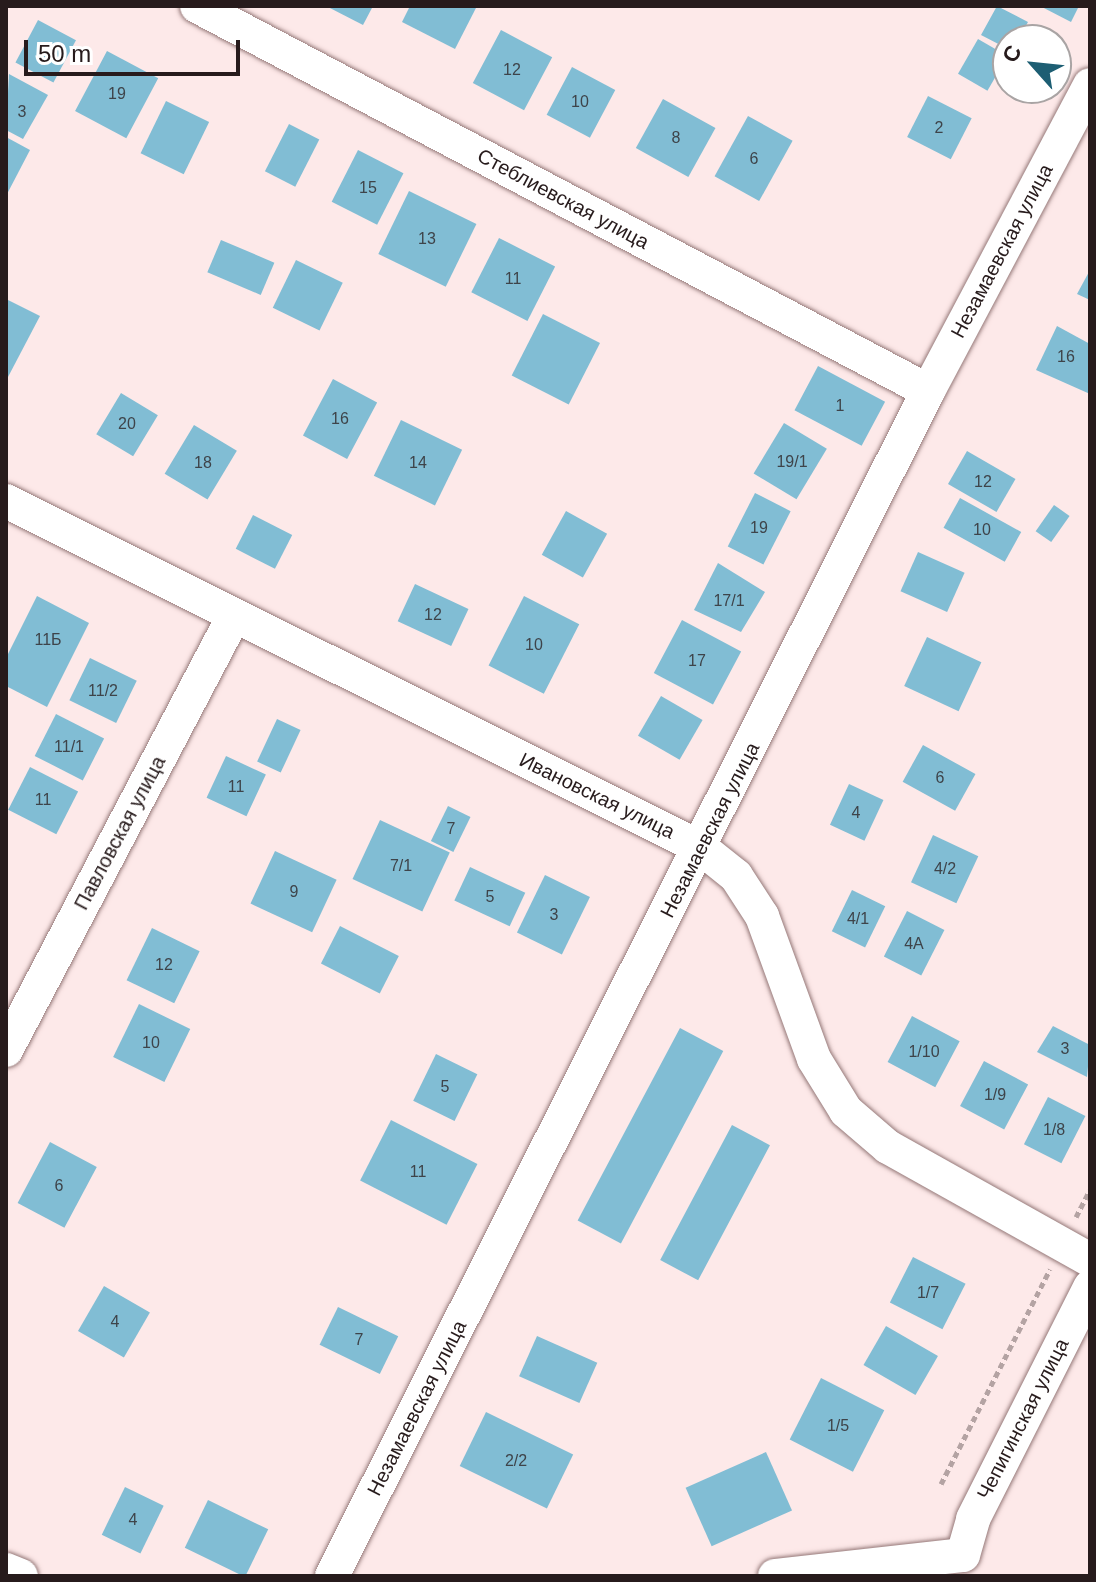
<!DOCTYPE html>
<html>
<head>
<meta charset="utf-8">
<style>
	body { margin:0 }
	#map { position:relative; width:1096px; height:1582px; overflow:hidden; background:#fde9e9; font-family:Arial,sans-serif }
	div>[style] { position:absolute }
	.building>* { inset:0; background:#81bdd4; transform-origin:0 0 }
	.path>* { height:5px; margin-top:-2.5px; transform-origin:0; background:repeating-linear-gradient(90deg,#b4a3a3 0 6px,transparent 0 10px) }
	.roads { filter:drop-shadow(0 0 2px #957878) drop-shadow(0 0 2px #957878) }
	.minor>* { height:34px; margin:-17px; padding:0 17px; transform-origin:17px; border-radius:17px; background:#fff }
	span { translate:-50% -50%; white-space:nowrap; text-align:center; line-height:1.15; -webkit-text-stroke:6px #fff; paint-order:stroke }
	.number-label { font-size:16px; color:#3e444a }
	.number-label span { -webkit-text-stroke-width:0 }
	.street-label { font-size:20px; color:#271b1c }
	.frame { position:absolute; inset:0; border:8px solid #271b1c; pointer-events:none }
	.north { position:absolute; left:992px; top:24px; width:80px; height:80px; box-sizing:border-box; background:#fff; border:2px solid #a9a4a4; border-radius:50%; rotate:297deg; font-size:22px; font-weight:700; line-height:32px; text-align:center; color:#271b1c }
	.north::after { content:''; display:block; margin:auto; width:28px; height:36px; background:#1d5e73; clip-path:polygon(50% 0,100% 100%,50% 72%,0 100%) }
	.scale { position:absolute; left:24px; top:40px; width:216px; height:36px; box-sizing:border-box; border:4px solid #271b1c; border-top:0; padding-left:10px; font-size:24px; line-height:28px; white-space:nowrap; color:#271b1c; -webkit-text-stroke:6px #fff; paint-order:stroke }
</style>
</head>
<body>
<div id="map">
	<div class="building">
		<i style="clip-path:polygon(326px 6px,373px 6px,363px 25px)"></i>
		<i style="clip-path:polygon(410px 6px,477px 6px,455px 49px,402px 22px)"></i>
		<i style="clip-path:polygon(997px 6px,1028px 22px,1018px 40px,1008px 40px,1008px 49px,981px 35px)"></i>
		<i style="clip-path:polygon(1040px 6px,1079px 6px,1071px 22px)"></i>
		<i style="left:38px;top:20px;width:43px;height:48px;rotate:28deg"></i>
		<i style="left:501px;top:30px;width:58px;height:60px;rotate:28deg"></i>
		<i style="left:978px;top:39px;width:34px;height:40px;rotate:30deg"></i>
		<i style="left:107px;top:51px;width:58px;height:68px;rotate:28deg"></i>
		<i style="left:572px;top:67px;width:49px;height:54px;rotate:28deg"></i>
		<i style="clip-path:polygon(9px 74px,48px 95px,23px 139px,6px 130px)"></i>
		<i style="left:928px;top:96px;width:49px;height:46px;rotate:27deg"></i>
		<i style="left:663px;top:99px;width:60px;height:56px;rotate:29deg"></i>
		<i style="left:166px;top:101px;width:48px;height:58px;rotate:26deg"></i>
		<i style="left:748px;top:116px;width:51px;height:69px;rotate:29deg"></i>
		<i style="left:289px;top:124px;width:34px;height:53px;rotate:27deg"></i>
		<i style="clip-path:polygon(6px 137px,30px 150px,6px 196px)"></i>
		<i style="left:358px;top:150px;width:51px;height:58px;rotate:27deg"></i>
		<i style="left:409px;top:191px;width:75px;height:70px;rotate:26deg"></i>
		<i style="left:499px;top:238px;width:63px;height:61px;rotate:27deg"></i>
		<i style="left:221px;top:240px;width:58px;height:35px;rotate:23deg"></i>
		<i style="left:296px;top:260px;width:52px;height:53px;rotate:26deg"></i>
		<i style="clip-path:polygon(1090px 270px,1090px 300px,1077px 294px)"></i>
		<i style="clip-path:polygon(6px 299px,40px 316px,8px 377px,6px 376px)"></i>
		<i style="left:543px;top:314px;width:64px;height:69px;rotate:27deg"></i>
		<i style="clip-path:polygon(1057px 326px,1090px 344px,1090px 394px,1036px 370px)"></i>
		<i style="left:818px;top:366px;width:76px;height:50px;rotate:28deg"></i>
		<i style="left:333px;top:379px;width:50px;height:64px;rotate:28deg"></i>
		<i style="left:121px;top:393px;width:43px;height:48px;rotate:31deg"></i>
		<i style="left:401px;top:420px;width:68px;height:62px;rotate:26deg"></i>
		<i style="left:784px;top:423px;width:50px;height:59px;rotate:31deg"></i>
		<i style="left:194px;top:425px;width:50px;height:57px;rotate:31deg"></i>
		<i style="left:967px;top:451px;width:56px;height:38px;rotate:30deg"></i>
		<i style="left:755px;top:493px;width:40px;height:60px;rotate:27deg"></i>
		<i style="left:960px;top:498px;width:70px;height:34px;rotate:29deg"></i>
		<i style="left:1054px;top:505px;width:19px;height:32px;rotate:35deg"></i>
		<i style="left:566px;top:511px;width:47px;height:50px;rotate:29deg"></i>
		<i style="left:253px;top:515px;width:44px;height:38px;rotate:27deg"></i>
		<i style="left:918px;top:552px;width:51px;height:43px;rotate:24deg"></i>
		<i style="clip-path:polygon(718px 563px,765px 592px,741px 632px,694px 610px)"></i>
		<i style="left:415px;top:584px;width:59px;height:41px;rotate:25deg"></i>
		<i style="clip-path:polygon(37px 596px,89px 623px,47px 707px,6px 686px,6px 658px)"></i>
		<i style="left:524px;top:596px;width:62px;height:78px;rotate:27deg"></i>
		<i style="left:682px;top:620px;width:67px;height:60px;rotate:28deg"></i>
		<i style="left:927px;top:637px;width:60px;height:54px;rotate:25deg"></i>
		<i style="left:90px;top:658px;width:52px;height:47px;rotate:26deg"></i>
		<i style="left:661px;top:696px;width:48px;height:46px;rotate:30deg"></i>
		<i style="left:56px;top:714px;width:54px;height:47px;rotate:27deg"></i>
		<i style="left:277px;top:719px;width:26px;height:47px;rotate:25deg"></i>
		<i style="left:923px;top:745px;width:60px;height:42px;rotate:29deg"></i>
		<i style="left:226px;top:756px;width:44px;height:46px;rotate:25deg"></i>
		<i style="left:30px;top:767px;width:54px;height:48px;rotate:27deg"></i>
		<i style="left:849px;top:784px;width:38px;height:45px;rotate:25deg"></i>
		<i style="left:448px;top:806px;width:25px;height:39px;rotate:26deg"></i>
		<i style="left:380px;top:820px;width:77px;height:65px;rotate:25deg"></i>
		<i style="left:933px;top:835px;width:50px;height:52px;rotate:25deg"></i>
		<i style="left:275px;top:851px;width:68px;height:58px;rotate:25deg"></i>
		<i style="left:470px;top:867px;width:61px;height:37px;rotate:25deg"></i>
		<i style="left:545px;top:875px;width:50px;height:64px;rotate:26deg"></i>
		<i style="left:852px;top:890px;width:37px;height:46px;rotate:26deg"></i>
		<i style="left:907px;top:911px;width:42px;height:51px;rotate:27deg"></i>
		<i style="left:340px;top:926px;width:66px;height:42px;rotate:27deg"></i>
		<i style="left:152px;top:928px;width:53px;height:58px;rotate:26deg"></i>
		<i style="left:139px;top:1004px;width:57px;height:59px;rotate:26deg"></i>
		<i style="left:912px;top:1016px;width:54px;height:52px;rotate:28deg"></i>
		<i style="clip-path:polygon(1053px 1026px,1090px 1045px,1087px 1077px,1037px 1052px)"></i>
		<i style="left:680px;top:1028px;width:49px;height:218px;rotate:28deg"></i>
		<i style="left:436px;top:1054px;width:46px;height:52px;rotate:26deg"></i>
		<i style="left:984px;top:1061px;width:50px;height:51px;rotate:28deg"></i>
		<i style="left:1048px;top:1097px;width:42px;height:53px;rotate:27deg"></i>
		<i style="left:391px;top:1120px;width:97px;height:68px;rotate:27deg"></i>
		<i style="left:732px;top:1125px;width:43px;height:153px;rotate:28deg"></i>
		<i style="left:50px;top:1142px;width:53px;height:69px;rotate:28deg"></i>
		<i style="left:913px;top:1257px;width:59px;height:51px;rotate:27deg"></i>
		<i style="left:104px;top:1286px;width:53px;height:52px;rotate:30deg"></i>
		<i style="left:338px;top:1307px;width:67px;height:42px;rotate:26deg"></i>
		<i style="left:886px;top:1326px;width:60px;height:45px;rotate:30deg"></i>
		<i style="left:537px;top:1336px;width:66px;height:44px;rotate:24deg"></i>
		<i style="left:821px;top:1378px;width:71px;height:69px;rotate:27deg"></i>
		<i style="left:486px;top:1412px;width:97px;height:60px;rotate:26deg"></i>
		<i style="left:766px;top:1452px;width:64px;height:88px;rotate:66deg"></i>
		<i style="left:125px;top:1487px;width:43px;height:53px;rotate:26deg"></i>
		<i style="left:208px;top:1500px;width:67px;height:53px;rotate:26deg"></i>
	</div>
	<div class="path">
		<i style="left:1076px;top:1217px;width:30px;rotate:-63deg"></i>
		<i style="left:941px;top:1484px;width:241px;rotate:-63.1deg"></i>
	</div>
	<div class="roads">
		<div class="minor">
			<i style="left:197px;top:6px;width:826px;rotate:27.77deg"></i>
			<i style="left:6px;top:501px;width:777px;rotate:26.53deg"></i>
			<i style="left:701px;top:848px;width:45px;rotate:38.7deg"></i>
			<i style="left:736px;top:876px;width:48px;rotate:57deg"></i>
			<i style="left:762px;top:916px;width:152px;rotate:70deg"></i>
			<i style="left:814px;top:1059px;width:61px;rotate:58.4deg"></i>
			<i style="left:846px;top:1111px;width:55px;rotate:40.6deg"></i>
			<i style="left:888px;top:1147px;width:231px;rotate:29.2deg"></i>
			<i style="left:6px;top:1050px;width:490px;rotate:-62.3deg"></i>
			<i style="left:963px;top:1555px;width:37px;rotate:-74deg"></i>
			<i style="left:973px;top:1519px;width:260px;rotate:-63.2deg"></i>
			<i style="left:6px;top:1570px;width:16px;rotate:22deg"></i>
			<i style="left:332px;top:1576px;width:1326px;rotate:-63.3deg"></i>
			<i style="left:928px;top:391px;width:346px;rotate:-62.1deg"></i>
			<i style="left:775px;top:1576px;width:189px;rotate:-6.4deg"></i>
		</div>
	</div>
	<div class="number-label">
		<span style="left:512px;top:70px">12</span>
		<span style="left:117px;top:94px">19</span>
		<span style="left:580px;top:102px">10</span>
		<span style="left:22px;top:112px">3</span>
		<span style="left:939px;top:128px">2</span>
		<span style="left:676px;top:138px">8</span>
		<span style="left:754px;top:159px">6</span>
		<span style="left:368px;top:188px">15</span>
		<span style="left:427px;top:239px">13</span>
		<span style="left:513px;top:279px">11</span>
		<span style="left:1066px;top:357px">16</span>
		<span style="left:840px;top:406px">1</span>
		<span style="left:340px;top:419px">16</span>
		<span style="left:127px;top:424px">20</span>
		<span style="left:792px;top:462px">19/1</span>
		<span style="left:203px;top:463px">18</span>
		<span style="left:418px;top:463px">14</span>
		<span style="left:983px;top:482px">12</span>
		<span style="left:759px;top:528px">19</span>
		<span style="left:982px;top:530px">10</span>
		<span style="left:729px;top:601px">17/1</span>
		<span style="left:433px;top:615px">12</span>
		<span style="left:48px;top:640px">11Б</span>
		<span style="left:534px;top:645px">10</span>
		<span style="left:697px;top:661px">17</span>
		<span style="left:103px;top:691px">11/2</span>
		<span style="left:69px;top:747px">11/1</span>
		<span style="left:940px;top:778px">6</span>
		<span style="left:236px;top:787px">11</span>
		<span style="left:43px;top:800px">11</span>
		<span style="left:856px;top:813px">4</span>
		<span style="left:451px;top:829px">7</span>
		<span style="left:401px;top:866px">7/1</span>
		<span style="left:945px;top:869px">4/2</span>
		<span style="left:294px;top:892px">9</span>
		<span style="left:490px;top:897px">5</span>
		<span style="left:554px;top:915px">3</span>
		<span style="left:858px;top:919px">4/1</span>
		<span style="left:914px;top:944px">4А</span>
		<span style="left:164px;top:965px">12</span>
		<span style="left:151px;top:1043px">10</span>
		<span style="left:1065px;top:1049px">3</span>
		<span style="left:924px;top:1052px">1/10</span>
		<span style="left:445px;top:1087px">5</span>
		<span style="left:995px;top:1095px">1/9</span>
		<span style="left:1054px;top:1130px">1/8</span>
		<span style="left:418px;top:1172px">11</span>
		<span style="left:59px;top:1186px">6</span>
		<span style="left:928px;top:1293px">1/7</span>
		<span style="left:115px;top:1322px">4</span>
		<span style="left:359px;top:1340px">7</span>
		<span style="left:838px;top:1426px">1/5</span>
		<span style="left:516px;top:1461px">2/2</span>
		<span style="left:133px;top:1520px">4</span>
	</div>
	<div class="street-label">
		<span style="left:563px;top:199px;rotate:28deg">Стеблиевская улица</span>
		<span style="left:1002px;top:251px;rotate:-62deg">Незамаевская улица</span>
		<span style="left:597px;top:796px;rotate:26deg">Ивановская улица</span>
		<span style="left:710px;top:830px;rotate:-63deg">Незамаевская улица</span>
		<span style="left:120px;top:833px;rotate:-62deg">Павловская улица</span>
		<span style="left:417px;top:1408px;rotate:-63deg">Незамаевская улица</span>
		<span style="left:1023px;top:1419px;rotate:-63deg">Чепигинская улица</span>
	</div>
	<div class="frame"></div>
	<div class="north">С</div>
	<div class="scale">50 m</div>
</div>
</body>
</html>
